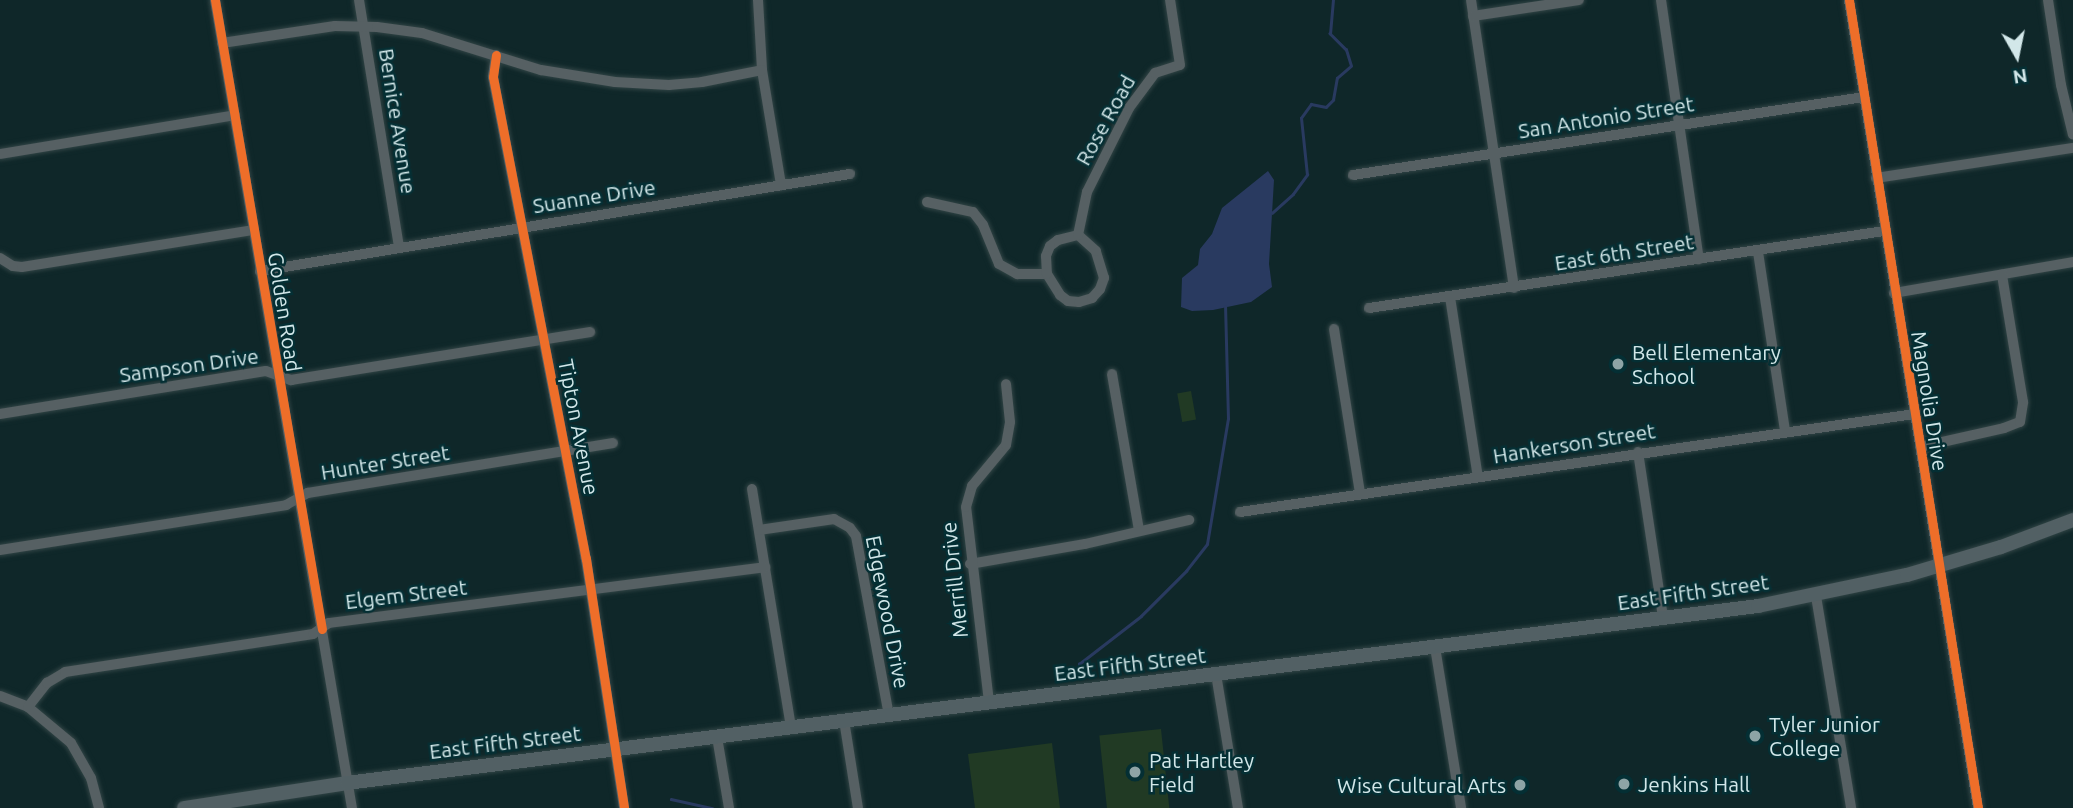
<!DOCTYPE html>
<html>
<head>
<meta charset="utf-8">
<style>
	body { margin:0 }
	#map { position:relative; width:2073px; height:808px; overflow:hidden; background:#0f2729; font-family:Ubuntu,sans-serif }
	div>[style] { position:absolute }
	.green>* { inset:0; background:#213a24; transform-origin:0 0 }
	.water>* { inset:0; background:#293a60 }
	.stream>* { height:2.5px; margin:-1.25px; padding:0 1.25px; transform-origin:1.25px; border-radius:1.25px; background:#293a60 }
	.roads { filter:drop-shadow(0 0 2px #314445) drop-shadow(0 0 2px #314445) }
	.minor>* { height:10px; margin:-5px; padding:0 5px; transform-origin:5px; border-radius:5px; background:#566063 }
	.major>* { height:14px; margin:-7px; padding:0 7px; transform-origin:7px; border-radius:7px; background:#526064 }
	.cycleway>* { height:9px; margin:-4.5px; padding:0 4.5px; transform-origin:4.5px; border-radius:4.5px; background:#ee6e29 }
	.dots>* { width:19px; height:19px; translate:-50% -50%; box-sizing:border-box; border:4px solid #042f34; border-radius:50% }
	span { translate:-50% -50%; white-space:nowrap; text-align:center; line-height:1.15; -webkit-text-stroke:5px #042f34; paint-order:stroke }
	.street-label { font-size:21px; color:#d2e7e9 }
	.poi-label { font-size:21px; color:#d2e7e9 }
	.left { translate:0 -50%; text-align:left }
	.right { translate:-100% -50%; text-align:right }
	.north { position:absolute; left:1982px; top:21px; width:70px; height:70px; -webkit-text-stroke:5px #042f34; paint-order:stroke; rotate:171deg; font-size:19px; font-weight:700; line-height:28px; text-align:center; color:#d2e7e9 }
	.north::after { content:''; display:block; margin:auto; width:24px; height:32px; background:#d2e7e9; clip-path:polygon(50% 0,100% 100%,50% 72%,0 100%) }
</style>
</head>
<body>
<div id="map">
	<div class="green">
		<i style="left:1191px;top:391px;width:29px;height:14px;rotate:80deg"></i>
		<i style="left:1161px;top:729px;width:80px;height:62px;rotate:84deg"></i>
		<i style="clip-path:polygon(1052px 743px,1060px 808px,975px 808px,968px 754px)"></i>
	</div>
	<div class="water">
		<i style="clip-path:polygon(1268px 171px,1274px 180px,1269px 264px,1272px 287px,1251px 302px,1213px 310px,1192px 311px,1181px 307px,1182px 278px,1198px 265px,1200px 249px,1212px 234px,1222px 208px)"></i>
	</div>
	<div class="stream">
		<i style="left:1272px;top:213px;width:28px;rotate:-42deg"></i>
		<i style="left:1293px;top:194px;width:24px;rotate:-54deg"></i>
		<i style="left:1307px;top:175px;width:57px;rotate:-96deg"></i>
		<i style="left:1301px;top:118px;width:17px;rotate:-54deg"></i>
		<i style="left:1311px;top:104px;width:15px;rotate:11deg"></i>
		<i style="left:1326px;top:107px;width:10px;rotate:-45deg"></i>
		<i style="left:1333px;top:100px;width:22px;rotate:-80deg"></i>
		<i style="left:1337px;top:78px;width:18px;rotate:-41deg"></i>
		<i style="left:1351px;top:66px;width:17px;rotate:-107deg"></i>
		<i style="left:1346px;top:50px;width:23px;rotate:-135deg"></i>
		<i style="left:1330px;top:34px;width:34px;rotate:-85deg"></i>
		<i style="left:1079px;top:673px;width:9px;rotate:-90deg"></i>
		<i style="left:1079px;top:664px;width:78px;rotate:-37.7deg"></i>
		<i style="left:1141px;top:616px;width:64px;rotate:-45deg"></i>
		<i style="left:1186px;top:571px;width:34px;rotate:-52deg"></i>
		<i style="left:1207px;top:544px;width:127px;rotate:-80.5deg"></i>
		<i style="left:1228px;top:419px;width:112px;rotate:-91.5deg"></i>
		<i style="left:671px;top:799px;width:42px;rotate:12.4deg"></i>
	</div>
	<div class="roads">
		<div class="minor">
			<i style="left:215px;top:0;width:820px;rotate:80.38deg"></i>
			<i style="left:359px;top:0;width:251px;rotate:80.8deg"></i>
			<i style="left:758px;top:0;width:70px;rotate:86.7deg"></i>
			<i style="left:762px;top:70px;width:117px;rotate:80.6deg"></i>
			<i style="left:1471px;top:0;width:291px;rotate:81.5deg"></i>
			<i style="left:1661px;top:0;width:262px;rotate:81.7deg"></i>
			<i style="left:1849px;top:0;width:818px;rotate:80.93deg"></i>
			<i style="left:2048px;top:0;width:86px;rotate:81.3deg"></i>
			<i style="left:2061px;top:85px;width:51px;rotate:76.5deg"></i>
			<i style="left:1473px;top:16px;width:107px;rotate:-8.6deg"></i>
			<i style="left:222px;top:43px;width:114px;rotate:-8.6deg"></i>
			<i style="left:335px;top:26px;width:42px;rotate:1.4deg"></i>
			<i style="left:377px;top:27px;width:45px;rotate:7.6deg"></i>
			<i style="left:422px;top:33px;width:125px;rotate:17.3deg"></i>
			<i style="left:541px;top:70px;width:75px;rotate:9.2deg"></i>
			<i style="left:615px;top:82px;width:54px;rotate:3.2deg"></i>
			<i style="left:669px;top:85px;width:33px;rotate:-5deg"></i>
			<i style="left:702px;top:82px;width:61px;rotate:-11.3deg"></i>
			<i style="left:496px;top:55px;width:22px;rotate:98deg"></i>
			<i style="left:493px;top:77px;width:491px;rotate:79.1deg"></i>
			<i style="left:586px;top:559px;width:252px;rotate:81.3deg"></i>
			<i style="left:0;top:154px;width:238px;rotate:-9.4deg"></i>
			<i style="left:1353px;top:175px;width:517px;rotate:-8.68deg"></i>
			<i style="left:1876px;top:178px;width:199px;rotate:-8.7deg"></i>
			<i style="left:927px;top:202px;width:47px;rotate:12.3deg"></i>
			<i style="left:973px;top:212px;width:16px;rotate:52deg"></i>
			<i style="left:983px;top:225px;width:42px;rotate:67.7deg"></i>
			<i style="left:999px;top:264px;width:21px;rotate:29deg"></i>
			<i style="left:1017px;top:274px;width:30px"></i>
			<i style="left:1047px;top:274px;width:25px;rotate:58deg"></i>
			<i style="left:1060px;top:295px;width:10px;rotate:37deg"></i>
			<i style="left:1068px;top:301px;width:11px;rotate:5deg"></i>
			<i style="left:1079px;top:302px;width:14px;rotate:-17deg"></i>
			<i style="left:1092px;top:298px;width:12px;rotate:-48deg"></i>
			<i style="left:1100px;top:289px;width:12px;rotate:-70deg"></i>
			<i style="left:1104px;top:278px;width:28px;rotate:-107deg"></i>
			<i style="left:1096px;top:251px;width:24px;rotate:-138deg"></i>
			<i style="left:1078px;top:235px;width:21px;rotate:166deg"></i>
			<i style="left:1058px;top:240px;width:10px;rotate:143deg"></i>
			<i style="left:1050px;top:246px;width:11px;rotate:112deg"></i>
			<i style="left:1046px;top:256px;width:18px;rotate:87deg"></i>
			<i style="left:1078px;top:235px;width:44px;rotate:-78.2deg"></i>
			<i style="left:1087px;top:192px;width:94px;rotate:-63.4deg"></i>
			<i style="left:1129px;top:108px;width:44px;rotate:-53.4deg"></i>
			<i style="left:1155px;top:73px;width:26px;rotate:-18deg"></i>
			<i style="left:1180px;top:65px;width:66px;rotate:-98.7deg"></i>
			<i style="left:1758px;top:252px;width:181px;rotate:81.4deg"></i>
			<i style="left:0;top:258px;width:15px;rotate:32deg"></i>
			<i style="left:13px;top:266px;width:9px;rotate:6deg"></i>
			<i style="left:22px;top:267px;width:235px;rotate:-9.1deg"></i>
			<i style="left:260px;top:271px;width:598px;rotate:-9.34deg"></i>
			<i style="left:1894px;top:293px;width:182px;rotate:-9.8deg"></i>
			<i style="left:1450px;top:297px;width:182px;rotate:81.2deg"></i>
			<i style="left:1369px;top:308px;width:521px;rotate:-8.5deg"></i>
			<i style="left:1334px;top:329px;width:167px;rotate:81deg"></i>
			<i style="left:1112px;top:374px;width:159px;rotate:80.2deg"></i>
			<i style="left:0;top:414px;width:269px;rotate:-9.2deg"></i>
			<i style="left:266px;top:371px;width:27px;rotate:20deg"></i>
			<i style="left:291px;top:380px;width:303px;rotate:-9.1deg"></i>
			<i style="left:1920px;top:447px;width:86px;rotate:-12.7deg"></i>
			<i style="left:2004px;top:428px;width:17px;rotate:-21deg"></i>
			<i style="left:2020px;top:422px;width:20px;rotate:-81deg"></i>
			<i style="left:2023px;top:402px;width:129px;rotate:-99.4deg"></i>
			<i style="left:1638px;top:452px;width:168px;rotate:81.4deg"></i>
			<i style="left:752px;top:489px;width:241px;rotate:80.7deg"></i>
			<i style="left:1240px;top:512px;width:681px;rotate:-8.27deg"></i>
			<i style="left:759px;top:530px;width:76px;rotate:-8.3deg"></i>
			<i style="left:834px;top:519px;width:18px;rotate:29deg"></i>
			<i style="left:850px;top:528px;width:10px;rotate:53deg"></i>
			<i style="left:856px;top:536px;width:182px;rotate:79.6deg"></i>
			<i style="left:0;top:550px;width:290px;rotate:-8.9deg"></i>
			<i style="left:286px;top:505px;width:25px;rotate:-29deg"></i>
			<i style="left:308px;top:493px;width:309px;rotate:-9.3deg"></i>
			<i style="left:970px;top:564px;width:117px;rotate:-9.9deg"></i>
			<i style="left:1085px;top:544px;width:107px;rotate:-13deg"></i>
			<i style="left:1816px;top:596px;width:215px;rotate:80.6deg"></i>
			<i style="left:1435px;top:647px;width:163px;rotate:80.8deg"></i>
			<i style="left:1216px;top:674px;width:136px;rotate:80.7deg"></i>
			<i style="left:0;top:696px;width:30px;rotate:21deg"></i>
			<i style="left:28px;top:707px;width:56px;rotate:39.9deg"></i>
			<i style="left:71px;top:743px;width:40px;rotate:60.3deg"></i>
			<i style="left:91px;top:778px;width:31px;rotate:75deg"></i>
			<i style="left:989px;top:702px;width:196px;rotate:-96.7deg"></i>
			<i style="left:966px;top:507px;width:22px;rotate:-74deg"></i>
			<i style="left:972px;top:486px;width:53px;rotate:-50.3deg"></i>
			<i style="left:1006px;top:445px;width:23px;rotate:-80deg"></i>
			<i style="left:1010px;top:422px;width:38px;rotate:-96deg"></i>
			<i style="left:28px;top:707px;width:31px;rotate:-52deg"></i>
			<i style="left:47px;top:683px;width:21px;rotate:-31deg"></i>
			<i style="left:65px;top:672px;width:251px;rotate:-8.7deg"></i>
			<i style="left:313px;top:634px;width:19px;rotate:-35deg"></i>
			<i style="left:329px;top:623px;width:440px;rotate:-7.3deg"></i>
			<i style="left:844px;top:720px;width:89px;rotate:81deg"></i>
			<i style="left:717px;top:737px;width:72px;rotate:80.4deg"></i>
		</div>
		<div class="major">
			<i style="left:184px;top:808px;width:165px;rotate:-8.7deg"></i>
			<i style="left:347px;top:783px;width:1422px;rotate:-7.15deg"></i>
			<i style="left:1758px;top:606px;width:152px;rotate:-11.8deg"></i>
			<i style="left:1907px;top:575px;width:98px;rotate:-16.6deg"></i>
			<i style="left:2001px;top:547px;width:77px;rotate:-20.6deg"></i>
		</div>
	</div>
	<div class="cycleway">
		<i style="left:215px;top:0;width:638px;rotate:80.35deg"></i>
		<i style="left:1849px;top:0;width:818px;rotate:80.93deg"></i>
		<i style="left:496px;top:55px;width:22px;rotate:98deg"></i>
		<i style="left:493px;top:77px;width:491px;rotate:79.1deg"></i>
		<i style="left:586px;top:559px;width:252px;rotate:81.3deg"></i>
	</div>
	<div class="dots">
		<i style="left:1618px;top:364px;background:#8ea4a6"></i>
		<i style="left:1755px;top:736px;background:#8ea4a6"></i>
		<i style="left:1135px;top:772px;background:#8ea4a6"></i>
		<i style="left:1624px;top:784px;background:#8ea4a6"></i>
		<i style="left:1520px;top:785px;background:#8ea4a6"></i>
	</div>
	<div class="street-label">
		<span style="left:1606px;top:117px;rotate:-9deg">San Antonio Street</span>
		<span style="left:1105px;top:120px;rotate:-61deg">Rose Road</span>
		<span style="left:398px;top:121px;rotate:81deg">Bernice Avenue</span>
		<span style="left:594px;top:196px;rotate:-9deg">Suanne Drive</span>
		<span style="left:1624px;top:252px;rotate:-9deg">East 6th Street</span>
		<span style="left:285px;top:312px;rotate:81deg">Golden Road</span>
		<span style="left:189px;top:365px;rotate:-8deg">Sampson Drive</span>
		<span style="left:1930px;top:401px;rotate:81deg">Magnolia Drive</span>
		<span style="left:579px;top:427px;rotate:79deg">Tipton Avenue</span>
		<span style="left:1574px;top:443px;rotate:-9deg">Hankerson Street</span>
		<span style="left:385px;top:462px;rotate:-9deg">Hunter Street</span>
		<span style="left:954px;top:580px;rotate:-96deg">Merrill Drive</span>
		<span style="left:1693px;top:592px;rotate:-8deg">East Fifth Street</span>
		<span style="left:406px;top:594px;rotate:-7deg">Elgem Street</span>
		<span style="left:888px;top:612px;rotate:79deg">Edgewood Drive</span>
		<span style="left:1130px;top:664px;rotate:-7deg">East Fifth Street</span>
		<span style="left:505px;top:742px;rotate:-7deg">East Fifth Street</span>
	</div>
	<div class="poi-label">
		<span class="left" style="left:1632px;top:364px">Bell Elementary<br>School</span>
		<span class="left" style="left:1769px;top:736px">Tyler Junior<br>College</span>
		<span class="left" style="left:1149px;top:772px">Pat Hartley<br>Field</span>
		<span class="left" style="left:1638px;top:784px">Jenkins Hall</span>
		<span class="right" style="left:1506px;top:785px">Wise Cultural Arts</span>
	</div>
	<div class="north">N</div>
</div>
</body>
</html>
